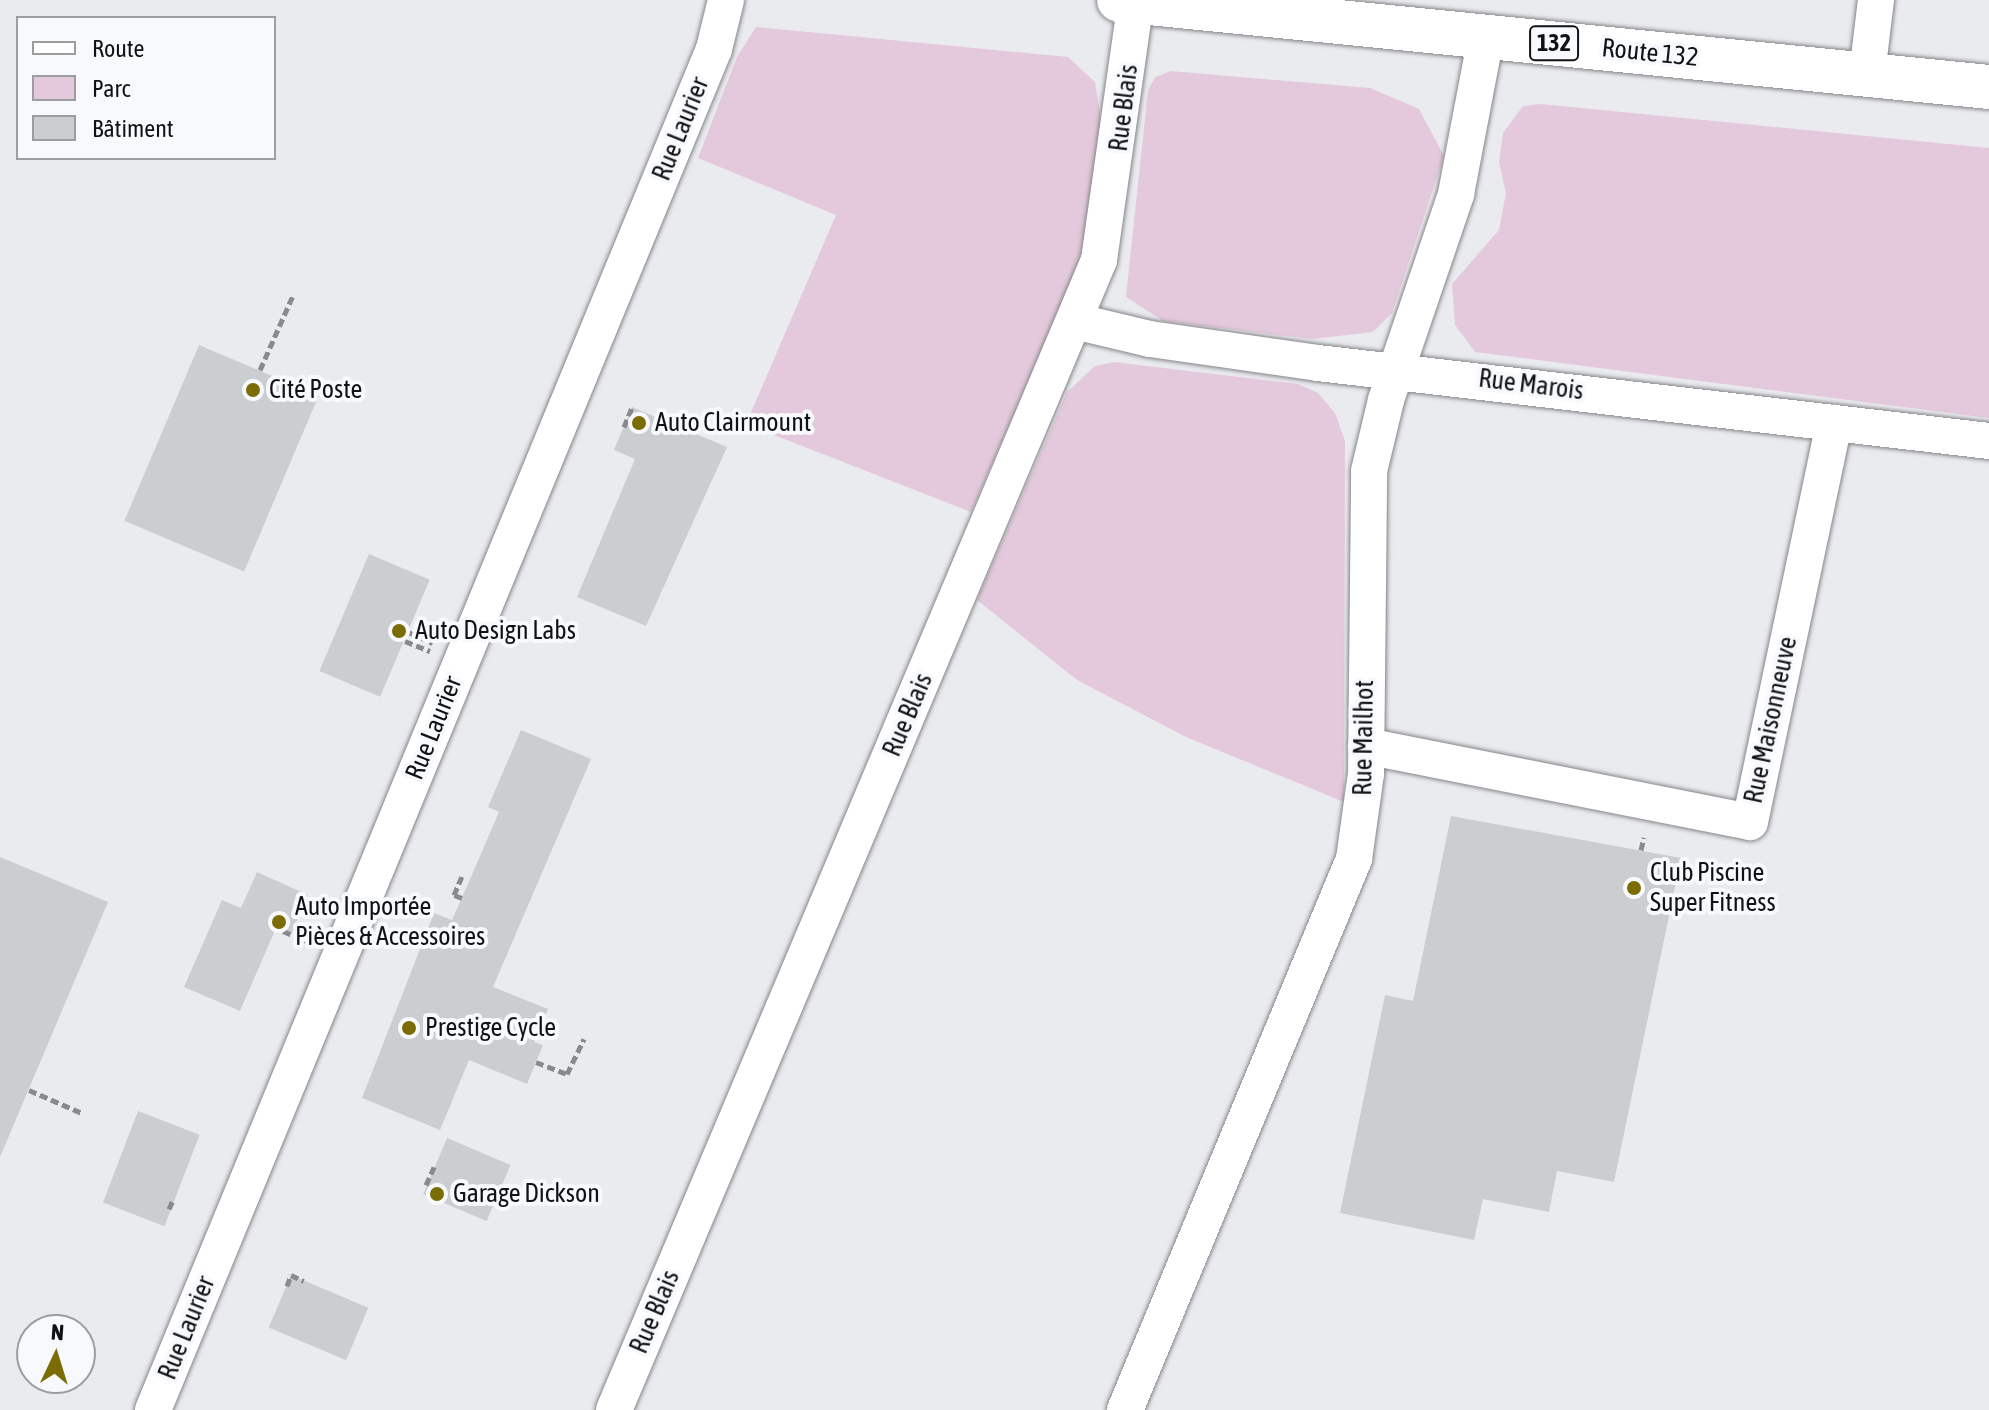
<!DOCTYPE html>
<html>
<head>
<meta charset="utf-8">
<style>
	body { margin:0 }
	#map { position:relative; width:1989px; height:1410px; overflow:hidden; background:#eaebef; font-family:"Asap Condensed",sans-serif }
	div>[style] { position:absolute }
	.green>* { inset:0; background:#e4c9dc }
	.building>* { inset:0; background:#cbced1; transform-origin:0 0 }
	.path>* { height:5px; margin-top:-2.5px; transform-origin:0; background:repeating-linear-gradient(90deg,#898a8c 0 8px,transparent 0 12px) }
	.roads { filter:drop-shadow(0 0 2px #848689) drop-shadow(0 0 2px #848689) }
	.street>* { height:36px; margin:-18px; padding:0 18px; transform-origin:18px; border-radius:18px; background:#fff }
	.highway>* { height:44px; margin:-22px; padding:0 22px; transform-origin:22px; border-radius:22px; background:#fff }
	.dots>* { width:22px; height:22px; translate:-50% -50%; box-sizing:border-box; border:4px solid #f7f9fc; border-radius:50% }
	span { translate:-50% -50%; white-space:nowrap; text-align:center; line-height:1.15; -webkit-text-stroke:8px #f7f9fc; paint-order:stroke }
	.shield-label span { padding:2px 6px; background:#f7f9fc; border:2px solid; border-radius:6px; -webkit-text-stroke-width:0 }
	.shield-label { font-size:24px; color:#111213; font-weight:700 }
	.street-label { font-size:26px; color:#111213 }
	.poi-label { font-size:26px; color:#111213 }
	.left { translate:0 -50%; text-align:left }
	.legend { position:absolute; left:16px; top:16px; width:260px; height:144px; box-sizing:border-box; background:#f7f9fc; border:2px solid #9b9d9f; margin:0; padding:10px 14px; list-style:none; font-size:24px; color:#111213 }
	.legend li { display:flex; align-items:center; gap:16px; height:40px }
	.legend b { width:40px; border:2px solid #9b9d9f }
	.north { position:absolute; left:16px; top:1314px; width:80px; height:80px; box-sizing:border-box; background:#f7f9fc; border:2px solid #9b9d9f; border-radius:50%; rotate:4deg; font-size:22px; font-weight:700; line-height:32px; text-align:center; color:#111213 }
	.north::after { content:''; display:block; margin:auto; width:28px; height:36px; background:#7b6c06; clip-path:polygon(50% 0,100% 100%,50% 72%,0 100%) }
</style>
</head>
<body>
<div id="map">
	<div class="green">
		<i style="clip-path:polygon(756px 27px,1068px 57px,1095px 82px,1103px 131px,1091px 237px,971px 512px,746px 424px,836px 215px,698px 158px,737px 57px)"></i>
		<i style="clip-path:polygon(1171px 71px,1370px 88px,1419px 109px,1444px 156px,1392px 313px,1373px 332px,1312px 339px,1163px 321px,1126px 297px,1148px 90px,1155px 77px)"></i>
		<i style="clip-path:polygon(1541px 104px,1989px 148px,1989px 418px,1475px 352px,1455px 325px,1452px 284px,1499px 230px,1506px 193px,1499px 162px,1503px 133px,1523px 106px)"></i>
		<i style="clip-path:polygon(1114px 362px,1298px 384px,1318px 393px,1335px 413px,1345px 441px,1344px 802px,1186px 737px,1077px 680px,977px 600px,1067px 392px,1095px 366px)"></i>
	</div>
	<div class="building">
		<i style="left:199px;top:345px;width:130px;height:191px;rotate:23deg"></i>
		<i style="clip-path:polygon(632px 407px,727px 447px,646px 626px,577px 597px,635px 459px,614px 450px)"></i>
		<i style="left:369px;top:554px;width:66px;height:127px;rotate:23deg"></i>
		<i style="clip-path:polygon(521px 730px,591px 759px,493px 987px,548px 1009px,534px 1042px,543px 1045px,527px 1084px,469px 1060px,440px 1130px,362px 1098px,434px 913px,452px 920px,471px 877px,499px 812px,488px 807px)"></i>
		<i style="clip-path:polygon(1451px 816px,1681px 858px,1614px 1182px,1557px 1171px,1549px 1212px,1483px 1199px,1474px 1240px,1340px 1213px,1385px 995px,1413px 1001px)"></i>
		<i style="clip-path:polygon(0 857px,108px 902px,0 1157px)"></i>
		<i style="clip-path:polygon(257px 872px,308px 895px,291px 935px,276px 928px,240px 1011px,184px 987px,222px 900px,241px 908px)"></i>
		<i style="left:138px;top:1111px;width:66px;height:98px;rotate:21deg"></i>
		<i style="left:447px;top:1138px;width:69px;height:61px;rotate:23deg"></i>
		<i style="left:291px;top:1275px;width:84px;height:57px;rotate:23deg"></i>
	</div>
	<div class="path">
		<i style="left:260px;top:370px;width:84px;rotate:-66.2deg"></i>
		<i style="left:624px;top:427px;width:22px;rotate:-68deg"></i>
		<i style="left:408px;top:632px;width:27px;rotate:24deg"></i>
		<i style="left:405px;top:641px;width:27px;rotate:22deg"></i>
		<i style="left:1641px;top:850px;width:13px;rotate:-77deg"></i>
		<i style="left:462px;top:898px;width:9px;rotate:-159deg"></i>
		<i style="left:454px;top:895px;width:23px;rotate:-67deg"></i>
		<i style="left:283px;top:931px;width:30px;rotate:23deg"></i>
		<i style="left:536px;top:1062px;width:33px;rotate:21deg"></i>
		<i style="left:567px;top:1074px;width:39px;rotate:-64deg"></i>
		<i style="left:29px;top:1090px;width:58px;rotate:23.5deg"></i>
		<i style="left:426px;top:1185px;width:20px;rotate:-66deg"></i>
		<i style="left:169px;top:1209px;width:12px;rotate:-66deg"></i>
		<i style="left:287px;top:1286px;width:12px;rotate:-70deg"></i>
		<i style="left:291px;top:1275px;width:14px;rotate:25deg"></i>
	</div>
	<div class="roads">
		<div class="street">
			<i style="left:1867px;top:74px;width:75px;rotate:-83.1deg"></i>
			<i style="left:1074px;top:321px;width:78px;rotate:13.3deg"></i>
			<i style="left:1150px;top:339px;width:170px;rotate:8.1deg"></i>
			<i style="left:1318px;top:363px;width:676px;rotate:6.63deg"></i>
			<i style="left:1366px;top:746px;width:391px;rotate:11.2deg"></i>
			<i style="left:1750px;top:822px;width:408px;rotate:-78.1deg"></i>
			<i style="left:153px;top:1410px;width:1472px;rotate:-67.6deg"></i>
			<i style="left:714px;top:49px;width:50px;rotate:-76.2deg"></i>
			<i style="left:614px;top:1410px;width:1248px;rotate:-67.13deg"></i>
			<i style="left:1099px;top:260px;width:263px;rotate:-81.9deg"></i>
			<i style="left:1125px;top:1410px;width:597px;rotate:-67.43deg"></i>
			<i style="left:1354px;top:859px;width:86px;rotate:-82deg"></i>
			<i style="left:1366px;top:774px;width:303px;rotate:-89.4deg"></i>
			<i style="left:1369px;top:471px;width:73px;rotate:-76.5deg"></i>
			<i style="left:1386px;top:400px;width:218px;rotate:-71.2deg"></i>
			<i style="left:1456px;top:194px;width:161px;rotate:-79.2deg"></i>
		</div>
		<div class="highway">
			<i style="left:1119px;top:0;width:874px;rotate:5.71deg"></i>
		</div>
	</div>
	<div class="dots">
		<i style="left:253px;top:390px;background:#7b6c06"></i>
		<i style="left:639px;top:423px;background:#7b6c06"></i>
		<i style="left:399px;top:631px;background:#7b6c06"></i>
		<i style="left:1634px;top:888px;background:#7b6c06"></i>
		<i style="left:279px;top:922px;background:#7b6c06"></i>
		<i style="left:409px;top:1028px;background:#7b6c06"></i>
		<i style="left:437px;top:1194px;background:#7b6c06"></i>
	</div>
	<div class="shield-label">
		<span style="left:1554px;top:43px">132</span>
	</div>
	<div class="street-label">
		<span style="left:1650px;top:53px;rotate:6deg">Route 132</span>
		<span style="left:1124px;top:108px;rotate:-83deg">Rue Blais</span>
		<span style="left:681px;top:129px;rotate:-68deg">Rue Laurier</span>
		<span style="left:1531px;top:385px;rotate:7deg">Rue Marois</span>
		<span style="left:908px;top:715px;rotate:-67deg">Rue Blais</span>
		<span style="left:1771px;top:720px;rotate:-78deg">Rue Maisonneuve</span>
		<span style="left:434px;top:728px;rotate:-68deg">Rue Laurier</span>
		<span style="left:1364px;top:738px;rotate:-89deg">Rue Mailhot</span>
		<span style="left:655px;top:1312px;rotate:-67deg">Rue Blais</span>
		<span style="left:187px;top:1328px;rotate:-68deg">Rue Laurier</span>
	</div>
	<div class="poi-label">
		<span class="left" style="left:269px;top:390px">Cité Poste</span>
		<span class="left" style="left:655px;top:423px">Auto Clairmount</span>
		<span class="left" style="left:415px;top:631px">Auto Design Labs</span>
		<span class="left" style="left:1650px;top:888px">Club Piscine<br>Super Fitness</span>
		<span class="left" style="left:295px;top:922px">Auto Importée<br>Pièces &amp; Accessoires</span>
		<span class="left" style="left:425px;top:1028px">Prestige Cycle</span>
		<span class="left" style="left:453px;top:1194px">Garage Dickson</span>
	</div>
	<ul class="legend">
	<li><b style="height:10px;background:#fff"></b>Route</li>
	<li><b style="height:22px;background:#e4c9dc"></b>Parc</li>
	<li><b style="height:22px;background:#cbced1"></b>Bâtiment</li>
	</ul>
	<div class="north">N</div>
</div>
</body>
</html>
